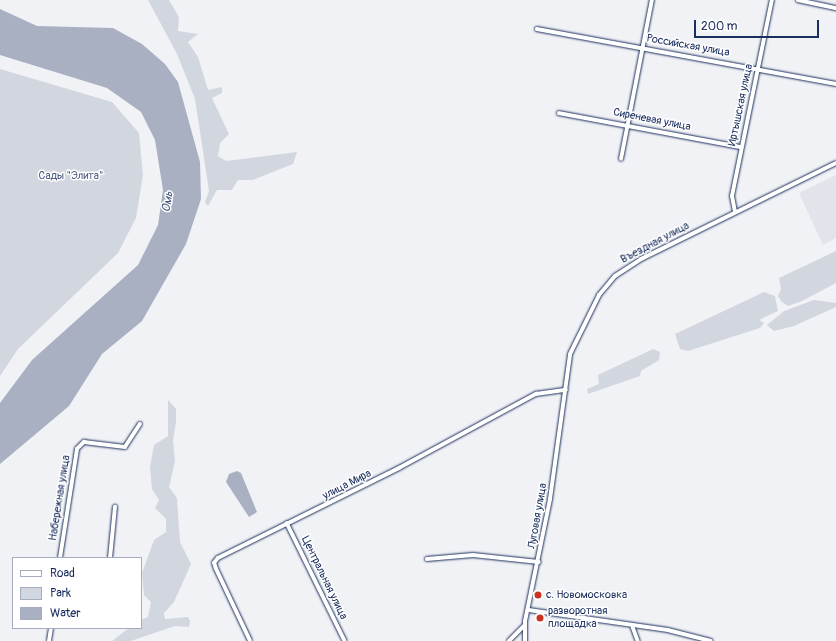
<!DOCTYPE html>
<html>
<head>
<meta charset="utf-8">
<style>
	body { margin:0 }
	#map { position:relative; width:836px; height:641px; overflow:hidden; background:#f1f2f5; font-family:Pangolin,sans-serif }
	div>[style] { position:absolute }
	.built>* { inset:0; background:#e1e4ea }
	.green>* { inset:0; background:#d2d6df }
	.water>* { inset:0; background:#a8b0c2 }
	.roads { filter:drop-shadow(0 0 1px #1b2f5e) drop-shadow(0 0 1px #1b2f5e) }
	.minor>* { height:3.5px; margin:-1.75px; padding:0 1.75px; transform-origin:1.75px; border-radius:1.75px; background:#fff }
	.tertiary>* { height:4px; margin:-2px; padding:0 2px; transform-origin:2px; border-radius:2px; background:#fff }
	.dots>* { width:11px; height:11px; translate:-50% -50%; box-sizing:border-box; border:2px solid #fff; border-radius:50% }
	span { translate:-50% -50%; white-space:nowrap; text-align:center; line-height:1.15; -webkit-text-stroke:3px #fff; paint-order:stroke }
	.street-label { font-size:11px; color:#1b2f5e }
	.park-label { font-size:11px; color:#49597e }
	.poi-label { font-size:11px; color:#1b2f5e }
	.left { translate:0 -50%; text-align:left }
	.water-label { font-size:12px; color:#4c5c81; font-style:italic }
	.legend { position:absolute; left:12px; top:557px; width:130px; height:72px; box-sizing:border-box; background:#fff; border:1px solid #a4acbf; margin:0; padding:5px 7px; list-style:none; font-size:12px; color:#1b2f5e }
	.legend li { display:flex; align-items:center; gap:8px; height:20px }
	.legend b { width:20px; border:1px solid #a4acbf }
	.scale { position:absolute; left:694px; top:20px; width:125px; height:18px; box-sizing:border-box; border:2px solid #1b2f5e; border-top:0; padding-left:5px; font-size:12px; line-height:14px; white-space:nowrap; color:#1b2f5e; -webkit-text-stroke:3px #fff; paint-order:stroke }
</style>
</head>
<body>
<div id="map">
	<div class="built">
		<i style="clip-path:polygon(836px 175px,836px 238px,823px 245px,799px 193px)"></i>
	</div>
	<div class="green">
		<i style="clip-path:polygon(148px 0,169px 0,179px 17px,178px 31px,198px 34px,188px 42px,198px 57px,208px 90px,222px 87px,222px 93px,212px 98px,229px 134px,220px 143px,218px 156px,226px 161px,297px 152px,293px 164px,253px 180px,238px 180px,232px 190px,217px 190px,208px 206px,205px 202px,209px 191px,195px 99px,177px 54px)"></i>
		<i style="clip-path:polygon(0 69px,112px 102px,139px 133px,143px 175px,136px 218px,118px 253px,18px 349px,0 376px)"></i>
		<i style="clip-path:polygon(836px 251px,836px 283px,802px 301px,788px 306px,782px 302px,778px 296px,781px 289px,779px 278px)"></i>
		<i style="clip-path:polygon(764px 292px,775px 296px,778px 311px,759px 320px,764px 323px,760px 328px,688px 351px,680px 349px,675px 334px)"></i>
		<i style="clip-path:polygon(814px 300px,836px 303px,836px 307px,794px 326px,774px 331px,767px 325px,784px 311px)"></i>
		<i style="clip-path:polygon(653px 349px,660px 352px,659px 360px,641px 371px,640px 376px,588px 394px,587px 389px,599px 384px,598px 375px)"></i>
		<i style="clip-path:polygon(168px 400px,176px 409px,176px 422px,173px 441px,175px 461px,169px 487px,177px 498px,180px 542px,191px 564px,174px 602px,164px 613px,165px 619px,188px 617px,190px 621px,189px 627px,175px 626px,131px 641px,112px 641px,129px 628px,141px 628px,141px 620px,148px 617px,151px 602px,144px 595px,142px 573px,154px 540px,166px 532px,166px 519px,155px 508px,159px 500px,152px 489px,150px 467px,154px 445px,168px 436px)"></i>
	</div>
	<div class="water">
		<i style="clip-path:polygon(0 9px,37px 26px,113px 28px,142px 44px,165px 64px,178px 82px,200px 162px,201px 199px,186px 244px,142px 321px,102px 354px,69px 406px,0 464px,0 403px,32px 360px,138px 265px,158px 225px,163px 190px,155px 140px,141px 112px,107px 88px,0 55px)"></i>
		<i style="clip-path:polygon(237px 471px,241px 473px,257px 512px,249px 517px,226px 482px,229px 474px)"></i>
	</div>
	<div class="roads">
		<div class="minor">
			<i style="left:798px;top:0;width:39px;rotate:12deg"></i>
			<i style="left:537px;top:29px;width:304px;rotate:10.4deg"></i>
			<i style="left:559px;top:113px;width:185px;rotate:10.6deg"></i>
			<i style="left:621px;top:159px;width:162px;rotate:-79deg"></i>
			<i style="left:735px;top:212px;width:16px;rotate:-101deg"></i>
			<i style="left:732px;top:196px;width:200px;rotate:-78.5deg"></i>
			<i style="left:287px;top:523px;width:131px;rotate:63.8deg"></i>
			<i style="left:60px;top:558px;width:110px;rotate:-81.1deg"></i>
			<i style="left:77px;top:449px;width:10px;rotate:-45deg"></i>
			<i style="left:84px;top:442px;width:41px;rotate:7deg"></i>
			<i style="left:125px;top:447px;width:27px;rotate:-57deg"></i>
			<i style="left:110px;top:558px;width:51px;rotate:-84.4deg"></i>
			<i style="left:427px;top:559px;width:46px;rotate:-5deg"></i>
			<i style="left:473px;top:555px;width:66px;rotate:6.1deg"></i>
			<i style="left:529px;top:610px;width:140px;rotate:8.2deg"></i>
			<i style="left:668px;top:630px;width:44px;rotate:14.3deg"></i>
			<i style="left:633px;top:627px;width:15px;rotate:70deg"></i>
			<i style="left:49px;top:641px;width:13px;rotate:-81deg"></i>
			<i style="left:250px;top:641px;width:80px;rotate:-115.3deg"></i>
			<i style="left:216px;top:569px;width:6px;rotate:-108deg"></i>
			<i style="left:214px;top:563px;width:6px;rotate:-51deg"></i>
			<i style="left:218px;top:558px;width:202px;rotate:-26.4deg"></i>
			<i style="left:399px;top:468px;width:156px;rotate:-28.4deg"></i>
			<i style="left:536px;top:394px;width:30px;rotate:-8deg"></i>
			<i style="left:509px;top:641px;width:21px;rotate:-45deg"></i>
		</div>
		<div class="tertiary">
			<i style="left:525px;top:641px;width:20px;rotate:-90deg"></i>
			<i style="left:525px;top:621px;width:125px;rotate:-78.4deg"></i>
			<i style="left:550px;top:499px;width:146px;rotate:-82.1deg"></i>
			<i style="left:570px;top:354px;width:66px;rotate:-63.8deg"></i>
			<i style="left:599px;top:295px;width:25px;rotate:-50deg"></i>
			<i style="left:615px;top:276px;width:31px;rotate:-33deg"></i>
			<i style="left:641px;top:259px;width:217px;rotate:-26.2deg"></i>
		</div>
	</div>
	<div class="dots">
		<i style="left:538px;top:595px;background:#c8321e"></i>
		<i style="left:540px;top:618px;background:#c8321e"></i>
	</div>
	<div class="street-label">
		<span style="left:688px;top:46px;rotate:10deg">Российская улица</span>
		<span style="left:741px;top:105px;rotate:-78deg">Иртышская улица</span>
		<span style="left:652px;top:120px;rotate:11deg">Сиреневая улица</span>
		<span style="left:655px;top:243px;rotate:-28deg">Въездная улица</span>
		<span style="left:347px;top:485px;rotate:-27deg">улица Мира</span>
		<span style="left:60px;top:498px;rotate:-81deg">Набережная улица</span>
		<span style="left:538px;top:516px;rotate:-80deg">Луговая улица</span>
		<span style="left:324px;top:578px;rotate:64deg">Центральная улица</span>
	</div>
	<div class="park-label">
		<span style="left:71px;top:176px">Сады "Элита"</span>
	</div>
	<div class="poi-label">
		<span class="left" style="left:546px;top:595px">с. Новомосковка</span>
		<span class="left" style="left:548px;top:618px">разворотная<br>площадка</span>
	</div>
	<div class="water-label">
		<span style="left:168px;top:202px;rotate:-82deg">Омь</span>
	</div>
	<ul class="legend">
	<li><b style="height:5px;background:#fff"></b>Road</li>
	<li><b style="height:11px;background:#d2d6df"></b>Park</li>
	<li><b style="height:11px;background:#a8b0c2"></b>Water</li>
	</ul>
	<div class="scale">200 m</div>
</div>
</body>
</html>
